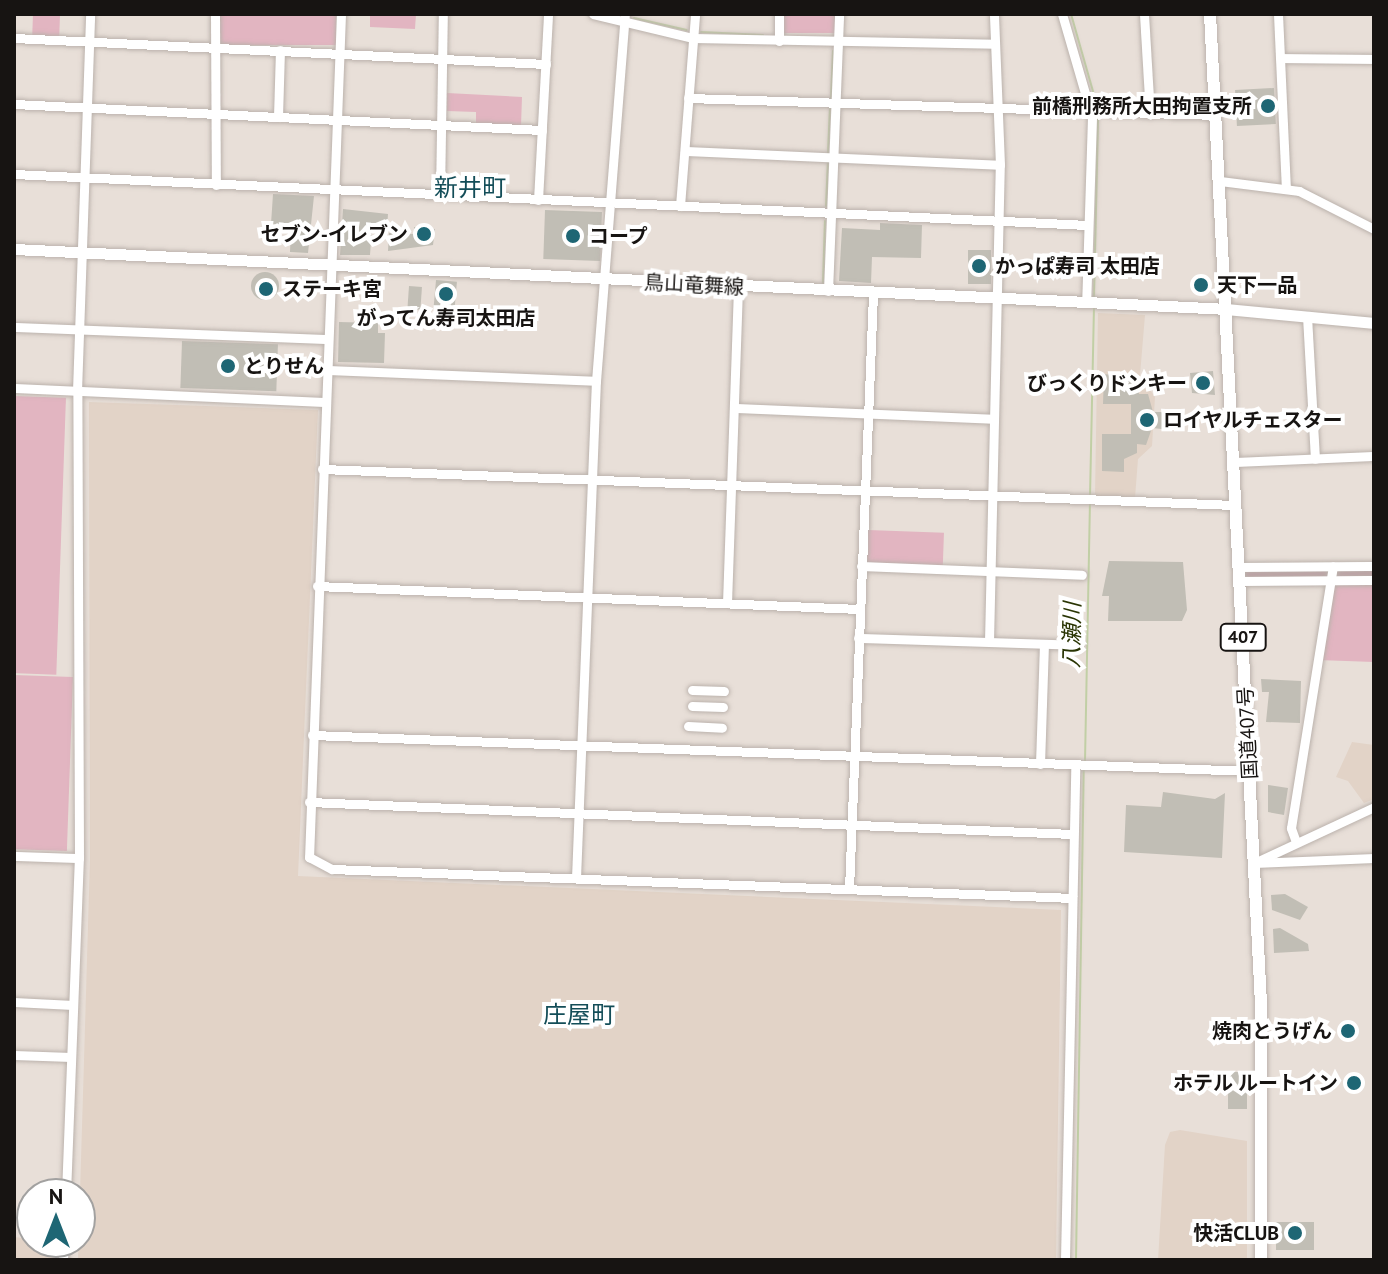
<!DOCTYPE html>
<html>
<head>
<meta charset="utf-8">
<style>
	body { margin:0 }
	#map { position:relative; width:1388px; height:1274px; overflow:hidden; background:#e8dfd8; font-family:"PT Sans","Noto Sans JP",sans-serif }
	div>[style] { position:absolute }
	.built>* { inset:0; background:#e2d3c7 }
	.green>* { inset:0; background:#e2b5c1; transform-origin:0 0 }
	.forest>* { inset:0; background:#bc8e9b; transform-origin:0 0 }
	.stream>* { height:2px; margin:-1px; padding:0 1px; transform-origin:1px; border-radius:1px; background:#c1cfa5 }
	.building>* { inset:0; background:#c1beb5; transform-origin:0 0 }
	.round { border-radius:50% }
	.roads { filter:drop-shadow(0 0 2px #bbb2ac) drop-shadow(0 0 2px #bbb2ac) }
	.minor>* { height:9px; margin:-4.5px; padding:0 4.5px; transform-origin:4.5px; border-radius:4.5px; background:#fff }
	.major>* { height:11px; margin:-5.5px; padding:0 5.5px; transform-origin:5.5px; border-radius:5.5px; background:#fff }
	.highway>* { height:12px; margin:-6px; padding:0 6px; transform-origin:6px; border-radius:6px; background:#fff }
	.dots>* { width:22px; height:22px; translate:-50% -50%; box-sizing:border-box; border:4px solid #fff; border-radius:50% }
	span { translate:-50% -50%; white-space:nowrap; text-align:center; line-height:1.15; -webkit-text-stroke:8px #fff; paint-order:stroke }
	.shield-label span { padding:2px 6px; background:#fff; border:2px solid; border-radius:6px; -webkit-text-stroke-width:0 }
	.shield-label { font-size:18px; color:#171412; font-weight:700 }
	.poi-label { font-size:20px; color:#171412; font-weight:700 }
	.right { translate:-100% -50%; text-align:right }
	.left { translate:0 -50%; text-align:left }
	.street-label { font-size:20px; color:#171412 }
	.water-label { font-size:22px; color:#2a3504; font-style:italic }
	.quarter-label { font-size:24px; color:#134d58 }
	.frame { position:absolute; inset:0; border:16px solid #171412; pointer-events:none }
	.north { position:absolute; left:16px; top:1178px; width:80px; height:80px; box-sizing:border-box; background:#fff; border:2px solid #a2a1a0; border-radius:50%; rotate:0deg; font-size:22px; font-weight:700; line-height:32px; text-align:center; color:#171412 }
	.north::after { content:''; display:block; margin:auto; width:28px; height:36px; background:#1e6674; clip-path:polygon(50% 0,100% 100%,50% 72%,0 100%) }
</style>
</head>
<body>
<div id="map">
	<div class="built">
		<i style="clip-path:polygon(1098px 313px,1145px 315px,1140px 375px,1155px 397px,1152px 446px,1138px 459px,1135px 498px,1095px 496px)"></i>
		<i style="clip-path:polygon(89px 402px,318px 410px,298px 876px,1061px 910px,1056px 1260px,78px 1260px,90px 860px)"></i>
		<i style="clip-path:polygon(1352px 742px,1374px 745px,1374px 799px,1364px 803px,1348px 781px,1336px 777px)"></i>
		<i style="clip-path:polygon(1180px 1130px,1247px 1141px,1247px 1260px,1158px 1260px,1165px 1145px,1170px 1132px)"></i>
		<i style="clip-path:polygon(14px 1237px,55px 1242px,54px 1260px,14px 1260px)"></i>
	</div>
	<div class="green">
		<i style="left:33px;top:14px;width:27px;height:22px;rotate:2deg"></i>
		<i style="left:219px;top:14px;width:117px;height:31px"></i>
		<i style="clip-path:polygon(370px 14px,416px 14px,415px 29px,370px 27px)"></i>
		<i style="left:784px;top:14px;width:51px;height:19px"></i>
		<i style="clip-path:polygon(447px 93px,522px 97px,521px 126px,476px 124px,476px 112px,447px 111px)"></i>
		<i style="left:14px;top:396px;width:52px;height:277px;rotate:2deg"></i>
		<i style="left:868px;top:530px;width:76px;height:33px;rotate:2deg"></i>
		<i style="clip-path:polygon(1374px 580px,1374px 662px,1318px 660px,1331px 581px)"></i>
		<i style="left:14px;top:675px;width:59px;height:174px;rotate:2deg"></i>
	</div>
	<div class="forest">
		<i style="left:1374px;top:566px;width:14px;height:135px;rotate:90deg"></i>
	</div>
	<div class="stream">
		<i style="left:617px;top:14px;width:3px;rotate:18deg"></i>
		<i style="left:1071px;top:14px;width:99px;rotate:74.1deg"></i>
		<i style="left:634px;top:18px;width:54px;rotate:12.8deg"></i>
		<i style="left:701px;top:32px;width:62px;rotate:2.8deg"></i>
		<i style="left:831px;top:98px;width:47px;rotate:-87.6deg"></i>
		<i style="left:828px;top:153px;width:45px;rotate:-87.5deg"></i>
		<i style="left:826px;top:206px;width:46px;rotate:-87.5deg"></i>
		<i style="left:823px;top:283px;width:62px;rotate:-88.2deg"></i>
		<i style="left:1094px;top:297px;width:182px;rotate:-88.7deg"></i>
		<i style="left:1090px;top:497px;width:190px;rotate:-88.8deg"></i>
		<i style="left:1085px;top:761px;width:258px;rotate:-88.9deg"></i>
		<i style="left:1076px;top:1260px;width:493px;rotate:-89.1deg"></i>
	</div>
	<div class="building">
		<i style="left:1274px;top:88px;width:36px;height:39px;rotate:87deg"></i>
		<i style="clip-path:polygon(273px 194px,314px 196px,308px 253px,290px 252px,291px 225px,271px 224px)"></i>
		<i style="clip-path:polygon(343px 209px,388px 214px,387px 228px,372px 227px,370px 255px,340px 255px)"></i>
		<i style="left:545px;top:210px;width:57px;height:49px;rotate:2deg"></i>
		<i style="clip-path:polygon(880px 223px,922px 225px,921px 258px,872px 257px,871px 283px,839px 281px,842px 228px,880px 230px)"></i>
		<i style="clip-path:polygon(414px 227px,435px 229px,433px 245px,388px 251px,389px 233px,414px 234px)"></i>
		<i style="left:968px;top:250px;width:23px;height:34px"></i>
		<i class="round" style="left:251px;top:272px;width:28px;height:28px"></i>
		<i style="left:436px;top:280px;width:21px;height:27px;rotate:5deg"></i>
		<i style="left:409px;top:286px;width:13px;height:23px;rotate:4deg"></i>
		<i style="clip-path:polygon(339px 322px,378px 323px,378px 333px,385px 333px,384px 363px,338px 362px)"></i>
		<i style="left:182px;top:341px;width:96px;height:47px;rotate:2deg"></i>
		<i style="clip-path:polygon(1213px 371px,1215px 395px,1192px 393px,1190px 373px)"></i>
		<i style="clip-path:polygon(1104px 374px,1139px 378px,1139px 394px,1148px 394px,1153px 412px,1162px 412px,1162px 429px,1152px 428px,1146px 445px,1137px 444px,1137px 453px,1124px 459px,1124px 472px,1102px 471px,1102px 434px,1131px 434px,1131px 404px,1103px 404px)"></i>
		<i style="clip-path:polygon(1109px 561px,1183px 562px,1187px 610px,1182px 621px,1108px 621px,1109px 596px,1102px 596px)"></i>
		<i style="clip-path:polygon(1261px 679px,1301px 681px,1300px 723px,1266px 722px,1269px 692px,1262px 692px)"></i>
		<i style="clip-path:polygon(1268px 785px,1288px 788px,1284px 815px,1268px 812px)"></i>
		<i style="clip-path:polygon(1163px 792px,1215px 799px,1225px 793px,1222px 858px,1124px 852px,1126px 805px,1161px 807px)"></i>
		<i style="clip-path:polygon(1285px 894px,1308px 907px,1300px 920px,1272px 910px,1271px 895px)"></i>
		<i style="clip-path:polygon(1280px 928px,1308px 944px,1309px 951px,1274px 953px,1273px 929px)"></i>
		<i style="left:1228px;top:1072px;width:19px;height:37px"></i>
		<i style="left:1276px;top:1222px;width:38px;height:28px"></i>
	</div>
	<div class="roads">
		<div class="minor">
			<i style="left:215px;top:14px;width:171px;rotate:89.7deg"></i>
			<i style="left:341px;top:14px;width:844px;rotate:92.17deg"></i>
			<i style="left:309px;top:857px;width:26px;rotate:28deg"></i>
			<i style="left:332px;top:869px;width:741px;rotate:2.24deg"></i>
			<i style="left:593px;top:14px;width:103px;rotate:13.5deg"></i>
			<i style="left:693px;top:38px;width:302px;rotate:1.1deg"></i>
			<i style="left:1062px;top:14px;width:107px;rotate:73.8deg"></i>
			<i style="left:1092px;top:117px;width:186px;rotate:91.8deg"></i>
			<i style="left:1144px;top:14px;width:100px;rotate:86.6deg"></i>
			<i style="left:1278px;top:14px;width:173px;rotate:87.4deg"></i>
			<i style="left:14px;top:38px;width:533px;rotate:2.8deg"></i>
			<i style="left:779px;top:41px;width:27px;rotate:-90deg"></i>
			<i style="left:1280px;top:58px;width:94px;rotate:0.6deg"></i>
			<i style="left:688px;top:98px;width:528px;rotate:1.84deg"></i>
			<i style="left:14px;top:104px;width:529px;rotate:2.82deg"></i>
			<i style="left:278px;top:117px;width:67px;rotate:-88.3deg"></i>
			<i style="left:685px;top:151px;width:315px;rotate:2.5deg"></i>
			<i style="left:14px;top:174px;width:1075px;rotate:2.72deg"></i>
			<i style="left:1220px;top:181px;width:80px;rotate:7.2deg"></i>
			<i style="left:1299px;top:191px;width:84px;rotate:26.9deg"></i>
			<i style="left:440px;top:195px;width:181px;rotate:-89.1deg"></i>
			<i style="left:538px;top:200px;width:186px;rotate:-86.9deg"></i>
			<i style="left:680px;top:206px;width:193px;rotate:-85.5deg"></i>
			<i style="left:828px;top:291px;width:277px;rotate:-87.7deg"></i>
			<i style="left:1307px;top:316px;width:143px;rotate:86.8deg"></i>
			<i style="left:14px;top:327px;width:313px;rotate:2.2deg"></i>
			<i style="left:326px;top:370px;width:270px;rotate:2.3deg"></i>
			<i style="left:14px;top:388px;width:311px;rotate:2.6deg"></i>
			<i style="left:735px;top:408px;width:259px;rotate:2.4deg"></i>
			<i style="left:1234px;top:462px;width:140px;rotate:-2.5deg"></i>
			<i style="left:322px;top:469px;width:915px;rotate:2.26deg"></i>
			<i style="left:861px;top:566px;width:221px;rotate:2.3deg"></i>
			<i style="left:1239px;top:567px;width:135px;rotate:-0.4deg"></i>
			<i style="left:1240px;top:581px;width:134px;rotate:-0.4deg"></i>
			<i style="left:317px;top:586px;width:542px;rotate:2.43deg"></i>
			<i style="left:727px;top:603px;width:315px;rotate:-88deg"></i>
			<i style="left:858px;top:638px;width:221px;rotate:1.8deg"></i>
			<i style="left:989px;top:642px;width:477px;rotate:-88.7deg"></i>
			<i style="left:1000px;top:165px;width:151px;rotate:-92.3deg"></i>
			<i style="left:692px;top:690px;width:32px;rotate:2deg"></i>
			<i style="left:692px;top:706px;width:31px;rotate:2deg"></i>
			<i style="left:688px;top:726px;width:34px;rotate:3deg"></i>
			<i style="left:312px;top:735px;width:939px;rotate:2.2deg"></i>
			<i style="left:1040px;top:764px;width:120px;rotate:-88.1deg"></i>
			<i style="left:309px;top:802px;width:765px;rotate:2.4deg"></i>
			<i style="left:1296px;top:842px;width:15px;rotate:-110deg"></i>
			<i style="left:1291px;top:828px;width:265px;rotate:-80.9deg"></i>
			<i style="left:14px;top:856px;width:65px;rotate:1.8deg"></i>
			<i style="left:1254px;top:863px;width:132px;rotate:-25deg"></i>
			<i style="left:1254px;top:863px;width:120px;rotate:-2.4deg"></i>
			<i style="left:576px;top:878px;width:497px;rotate:-87.7deg"></i>
			<i style="left:596px;top:381px;width:368px;rotate:-85.5deg"></i>
			<i style="left:849px;top:889px;width:596px;rotate:-87.69deg"></i>
			<i style="left:14px;top:1002px;width:59px;rotate:2.9deg"></i>
			<i style="left:14px;top:1055px;width:57px;rotate:2deg"></i>
			<i style="left:66px;top:1194px;width:336px;rotate:-87.8deg"></i>
			<i style="left:79px;top:858px;width:467px;rotate:-90.2deg"></i>
			<i style="left:77px;top:391px;width:377px;rotate:-88deg"></i>
			<i style="left:63px;top:1260px;width:18px;rotate:-87deg"></i>
			<i style="left:1065px;top:1260px;width:495px;rotate:-88.8deg"></i>
		</div>
		<div class="major">
			<i style="left:14px;top:249px;width:1213px;rotate:2.83deg"></i>
			<i style="left:1226px;top:309px;width:149px;rotate:5.4deg"></i>
		</div>
		<div class="highway">
			<i style="left:1210px;top:14px;width:989px;rotate:87.05deg"></i>
			<i style="left:1261px;top:1002px;width:258px;rotate:90deg"></i>
		</div>
	</div>
	<div class="dots">
		<i style="left:1268px;top:106px;background:#1e6674"></i>
		<i style="left:424px;top:234px;background:#1e6674"></i>
		<i style="left:573px;top:236px;background:#1e6674"></i>
		<i style="left:979px;top:266px;background:#1e6674"></i>
		<i style="left:1201px;top:285px;background:#1e6674"></i>
		<i style="left:266px;top:289px;background:#1e6674"></i>
		<i style="left:446px;top:294px;background:#1e6674"></i>
		<i style="left:228px;top:366px;background:#1e6674"></i>
		<i style="left:1203px;top:383px;background:#1e6674"></i>
		<i style="left:1147px;top:420px;background:#1e6674"></i>
		<i style="left:1348px;top:1031px;background:#1e6674"></i>
		<i style="left:1354px;top:1083px;background:#1e6674"></i>
		<i style="left:1295px;top:1233px;background:#1e6674"></i>
	</div>
	<div class="shield-label">
		<span style="left:1243px;top:637px">407</span>
	</div>
	<div class="poi-label">
		<span class="right" style="left:1252px;top:106px">前橋刑務所大田拘置支所</span>
		<span class="right" style="left:408px;top:234px">セブン-イレブン</span>
		<span class="left" style="left:589px;top:236px">コープ</span>
		<span class="left" style="left:995px;top:266px">かっぱ寿司 太田店</span>
		<span class="left" style="left:1217px;top:285px">天下一品</span>
		<span class="left" style="left:282px;top:289px">ステーキ宮</span>
		<span style="left:446px;top:318px">がってん寿司太田店</span>
		<span class="left" style="left:244px;top:366px">とりせん</span>
		<span class="right" style="left:1187px;top:383px">びっくりドンキー</span>
		<span class="left" style="left:1163px;top:420px">ロイヤルチェスター</span>
		<span class="right" style="left:1332px;top:1031px">焼肉とうげん</span>
		<span class="right" style="left:1338px;top:1083px">ホテル ルートイン</span>
		<span class="right" style="left:1279px;top:1233px">快活CLUB</span>
	</div>
	<div class="street-label">
		<span style="left:694px;top:285px;rotate:3deg">鳥山竜舞線</span>
		<span style="left:1248px;top:733px;rotate:-93deg">国道407号</span>
	</div>
	<div class="water-label">
		<span style="left:1072px;top:635px;rotate:-89deg">八瀬川</span>
	</div>
	<div class="quarter-label">
		<span style="left:470px;top:188px">新井町</span>
		<span style="left:579px;top:1015px">庄屋町</span>
	</div>
	<div class="frame"></div>
	<div class="north">N</div>
</div>
</body>
</html>
